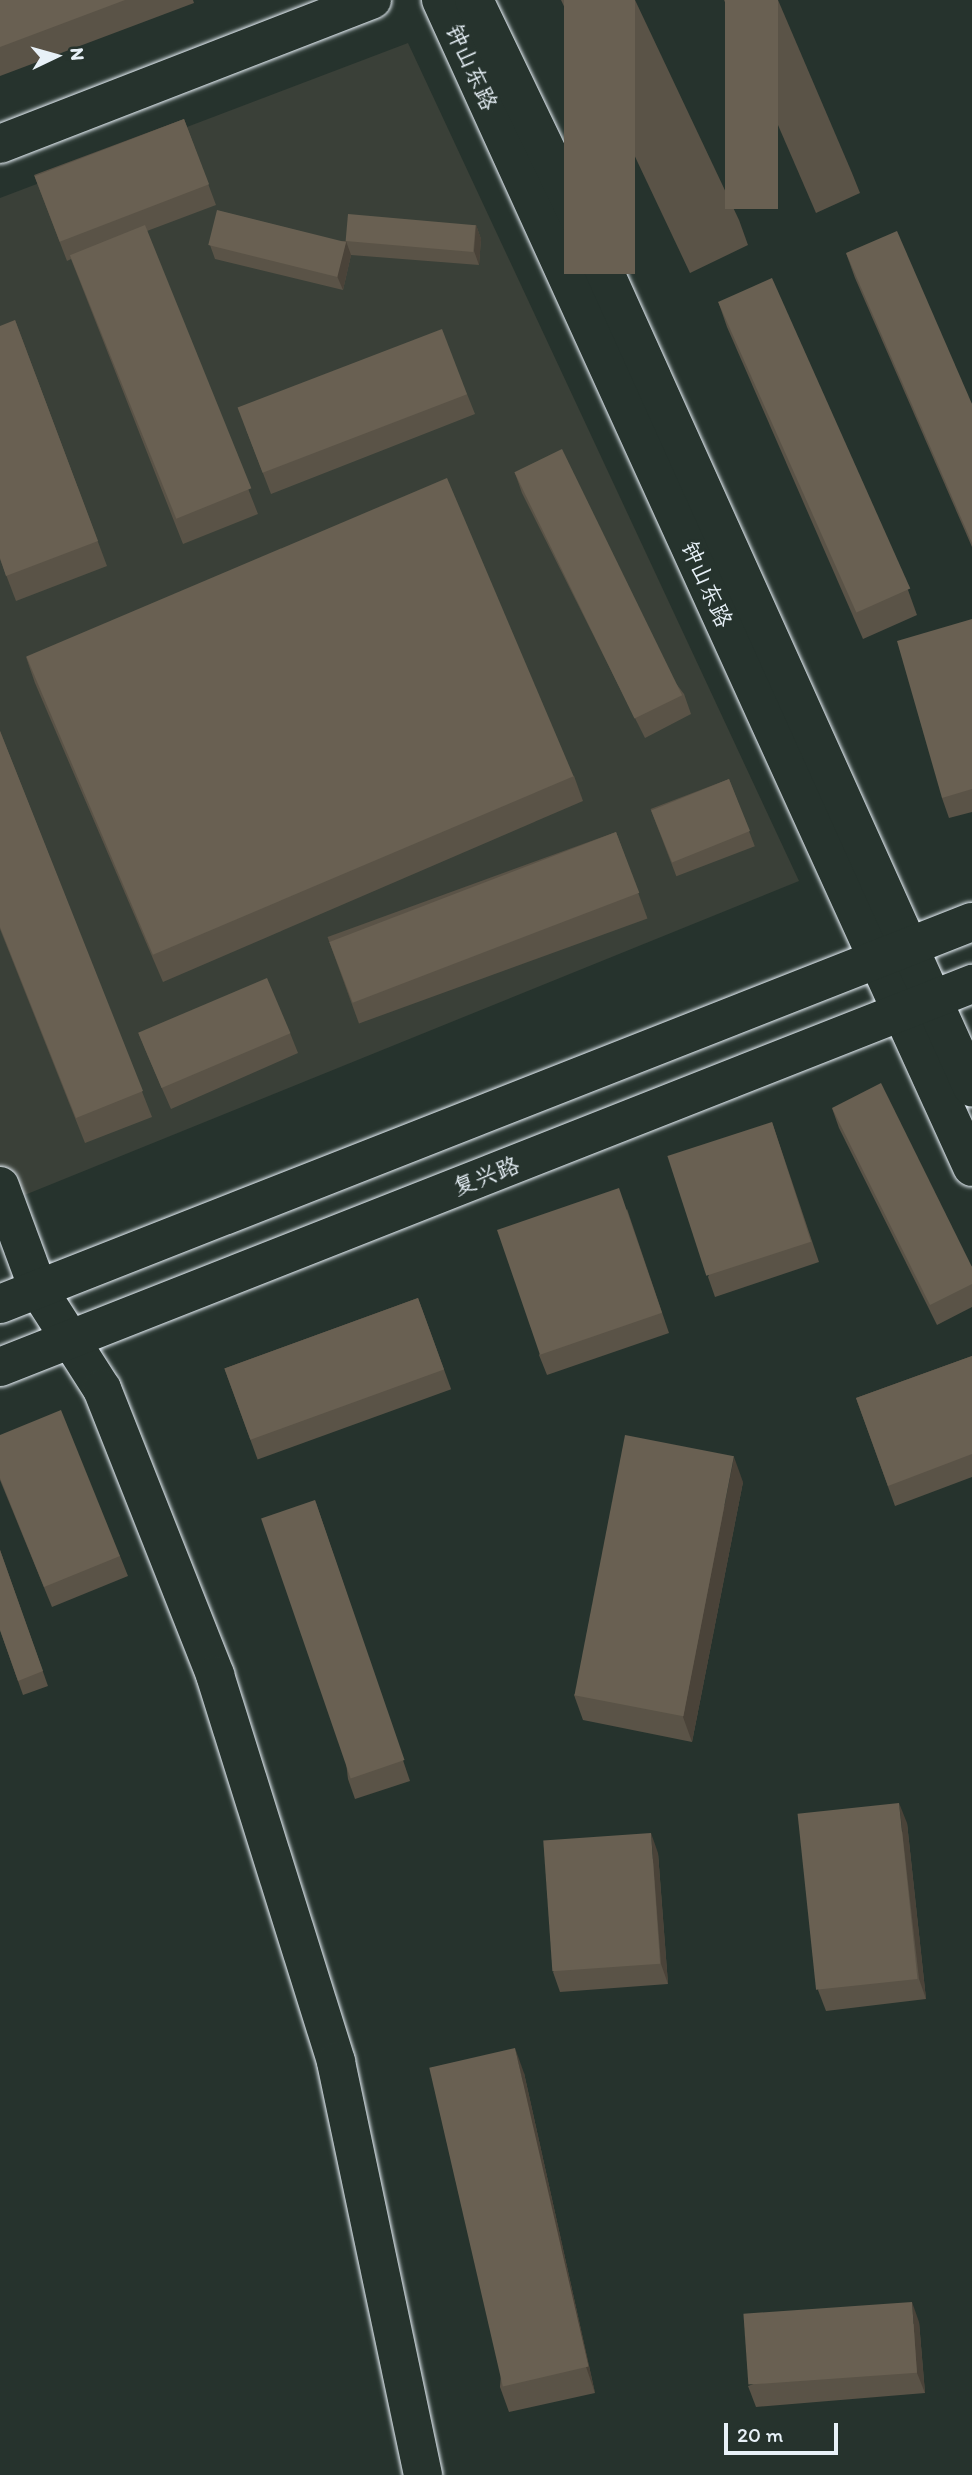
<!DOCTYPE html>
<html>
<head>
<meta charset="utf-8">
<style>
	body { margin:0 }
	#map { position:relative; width:972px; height:2475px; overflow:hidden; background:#26332d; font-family:Itim,"LXGW WenKai TC",sans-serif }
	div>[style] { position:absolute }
	.built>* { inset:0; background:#3a4038 }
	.roads { filter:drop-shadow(0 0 2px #e8f1f8) drop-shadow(0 0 2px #e8f1f8) }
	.minor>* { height:38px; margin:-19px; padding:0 19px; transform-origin:19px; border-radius:19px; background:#26332d }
	.major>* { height:38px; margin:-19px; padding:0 19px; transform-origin:19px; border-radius:19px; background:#26332d }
	.wall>* { inset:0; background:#5a5347; transform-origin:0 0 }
	.shaded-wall>* { inset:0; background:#4a4339 }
	.building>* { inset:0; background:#696052; transform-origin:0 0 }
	span { translate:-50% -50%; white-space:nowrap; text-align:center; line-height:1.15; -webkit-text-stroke:6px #26332d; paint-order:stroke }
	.street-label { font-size:23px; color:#e8f1f8 }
	.north { position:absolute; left:21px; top:21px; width:70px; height:70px; -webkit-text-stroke:5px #26332d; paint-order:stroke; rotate:85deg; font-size:19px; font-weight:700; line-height:28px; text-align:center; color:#e8f1f8 }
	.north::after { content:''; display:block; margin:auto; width:24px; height:32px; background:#e8f1f8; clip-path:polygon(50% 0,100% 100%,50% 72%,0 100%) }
	.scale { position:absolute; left:724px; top:2423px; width:114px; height:32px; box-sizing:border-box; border:4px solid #e8f1f8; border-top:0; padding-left:9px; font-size:21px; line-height:24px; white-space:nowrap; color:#e8f1f8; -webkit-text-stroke:5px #26332d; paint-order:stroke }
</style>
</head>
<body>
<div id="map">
	<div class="built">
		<i style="clip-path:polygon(408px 43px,799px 881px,0 1205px,0 198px)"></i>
	</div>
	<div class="roads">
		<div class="minor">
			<i style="left:0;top:144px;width:399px;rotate:-21.2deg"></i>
			<i style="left:0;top:1186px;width:110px;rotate:69.7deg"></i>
			<i style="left:38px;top:1289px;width:119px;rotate:57.4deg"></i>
			<i style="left:102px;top:1389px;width:308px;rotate:68.4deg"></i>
			<i style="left:215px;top:1675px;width:405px;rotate:72.6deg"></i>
			<i style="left:336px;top:2062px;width:422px;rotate:78.1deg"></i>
		</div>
		<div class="major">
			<i style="left:441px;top:0;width:1282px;rotate:65.53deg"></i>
			<i style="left:474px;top:0;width:295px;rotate:64.3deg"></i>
			<i style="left:602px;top:266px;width:901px;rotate:65.74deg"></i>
			<i style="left:0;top:1304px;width:1044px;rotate:-21.46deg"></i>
			<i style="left:0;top:1367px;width:1045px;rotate:-21.51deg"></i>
		</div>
	</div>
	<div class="wall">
		<i style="clip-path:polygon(0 0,193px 0,194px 3px,0 76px)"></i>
		<i style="clip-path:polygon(561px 0,635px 0,739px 220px,748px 245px,690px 273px)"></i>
		<i style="clip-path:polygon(724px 0,778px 0,852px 173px,860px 193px,816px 213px)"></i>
		<i style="clip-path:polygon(184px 119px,216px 205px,147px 231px,258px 514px,183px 544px,71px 259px,67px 261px,34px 175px)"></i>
		<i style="clip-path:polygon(476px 225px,481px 239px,479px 265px,351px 255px,343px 290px,215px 259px,210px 245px,346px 241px)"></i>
		<i style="clip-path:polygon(846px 253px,972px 404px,972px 547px,855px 278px)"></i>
		<i style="clip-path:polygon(718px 301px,908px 590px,917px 615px,863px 639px,727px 327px)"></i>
		<i style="clip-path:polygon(15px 320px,107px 566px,16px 601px,0 559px)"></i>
		<i style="clip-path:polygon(467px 394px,475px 414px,271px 494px,246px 429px)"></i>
		<i style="clip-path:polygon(515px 473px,684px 694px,691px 714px,645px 738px,522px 493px)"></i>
		<i style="clip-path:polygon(972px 619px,972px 812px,949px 818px,942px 798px)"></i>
		<i style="clip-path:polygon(26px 657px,574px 776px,583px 801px,163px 982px,35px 683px)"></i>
		<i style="clip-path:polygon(0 731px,152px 1117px,85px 1143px,0 929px)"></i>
		<i style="left:729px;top:779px;width:72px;height:84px;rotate:69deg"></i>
		<i style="left:616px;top:832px;width:92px;height:307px;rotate:70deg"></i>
		<i style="clip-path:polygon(290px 1033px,298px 1053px,171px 1109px,147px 1054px,139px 1034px)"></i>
		<i style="clip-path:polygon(832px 1108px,972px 1267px,972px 1307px,937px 1325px,839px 1128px)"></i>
		<i style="clip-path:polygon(772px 1122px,819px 1262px,715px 1297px,708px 1277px)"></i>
		<i style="clip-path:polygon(627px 1209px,669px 1333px,547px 1375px,539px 1355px)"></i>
		<i style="left:418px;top:1298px;width:97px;height:206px;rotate:70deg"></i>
		<i style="clip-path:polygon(972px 1356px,972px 1477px,895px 1506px,856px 1398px)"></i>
		<i style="clip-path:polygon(0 1435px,120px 1556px,128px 1576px,52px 1607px,0 1480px)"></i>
		<i style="clip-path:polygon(743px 1482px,692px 1742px,583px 1720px,574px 1695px)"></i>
		<i style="clip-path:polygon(315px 1500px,410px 1781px,355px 1799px,348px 1779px)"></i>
		<i style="clip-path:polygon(0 1550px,48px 1686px,23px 1695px,0 1630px)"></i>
		<i style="clip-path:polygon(907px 1823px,926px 1999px,826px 2011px,818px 1990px)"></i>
		<i style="clip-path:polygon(658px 1853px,668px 1984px,560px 1992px,553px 1972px)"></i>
		<i style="clip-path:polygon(524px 2073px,595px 2393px,509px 2412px,500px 2387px)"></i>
		<i style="clip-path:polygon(919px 2322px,925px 2393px,756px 2407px,748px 2386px)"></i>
	</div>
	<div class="shaded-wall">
		<i style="clip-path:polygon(476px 225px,481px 239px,479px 265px,474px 251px)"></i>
		<i style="clip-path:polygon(346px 241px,351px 255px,343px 290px,337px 276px)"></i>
		<i style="clip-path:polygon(734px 1457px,743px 1482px,692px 1742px,683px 1717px)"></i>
		<i style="clip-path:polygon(899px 1803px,907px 1823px,926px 1999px,919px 1979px)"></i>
		<i style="clip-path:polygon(651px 1833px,658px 1853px,668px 1984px,661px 1964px)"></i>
		<i style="clip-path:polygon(515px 2048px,524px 2073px,595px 2393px,586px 2367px)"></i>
		<i style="clip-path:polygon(912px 2302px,919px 2322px,925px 2393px,917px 2373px)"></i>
	</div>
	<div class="building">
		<i style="clip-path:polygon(0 0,125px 0,0 47px)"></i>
		<i style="left:564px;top:0;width:71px;height:274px"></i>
		<i style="left:725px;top:0;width:53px;height:209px"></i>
		<i style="left:184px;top:119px;width:70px;height:160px;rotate:69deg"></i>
		<i style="left:217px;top:210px;width:133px;height:36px;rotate:14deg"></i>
		<i style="left:348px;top:214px;width:128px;height:27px;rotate:5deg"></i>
		<i style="left:145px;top:225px;width:284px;height:81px;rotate:68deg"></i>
		<i style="clip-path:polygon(897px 231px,972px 404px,972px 543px,846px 253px)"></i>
		<i style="left:772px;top:278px;width:340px;height:59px;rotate:66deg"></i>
		<i style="clip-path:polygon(15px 320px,98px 541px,6px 576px,0 558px,0 326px)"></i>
		<i style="left:442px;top:329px;width:70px;height:219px;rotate:69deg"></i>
		<i style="left:562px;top:449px;width:274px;height:53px;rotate:64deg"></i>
		<i style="left:447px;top:478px;width:324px;height:457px;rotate:67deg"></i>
		<i style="clip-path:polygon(972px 619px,972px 789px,942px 798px,897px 641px)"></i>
		<i style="clip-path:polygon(0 731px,143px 1091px,76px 1118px,0 927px)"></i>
		<i style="left:729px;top:779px;width:56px;height:84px;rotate:68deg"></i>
		<i style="left:616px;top:832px;width:65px;height:307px;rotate:69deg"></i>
		<i style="left:267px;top:978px;width:60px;height:140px;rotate:67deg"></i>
		<i style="clip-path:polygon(881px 1083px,972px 1267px,972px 1284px,930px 1305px,832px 1108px)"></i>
		<i style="left:772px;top:1122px;width:126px;height:110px;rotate:72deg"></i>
		<i style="left:619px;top:1188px;width:132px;height:129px;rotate:71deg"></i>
		<i style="left:418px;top:1298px;width:76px;height:206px;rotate:70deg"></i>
		<i style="clip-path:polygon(972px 1356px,972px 1454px,888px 1486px,856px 1398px)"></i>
		<i style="clip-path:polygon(61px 1410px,120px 1556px,44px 1587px,0 1478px,0 1435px)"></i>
		<i style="left:625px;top:1435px;width:111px;height:265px;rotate:11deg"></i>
		<i style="left:315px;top:1500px;width:275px;height:57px;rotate:71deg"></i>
		<i style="clip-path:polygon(0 1550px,43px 1671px,18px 1681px,0 1630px)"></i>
		<i style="left:899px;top:1803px;width:177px;height:102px;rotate:84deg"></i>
		<i style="left:651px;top:1833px;width:131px;height:108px;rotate:86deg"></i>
		<i style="left:515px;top:2048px;width:327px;height:88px;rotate:77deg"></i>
		<i style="left:912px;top:2302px;width:71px;height:169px;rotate:86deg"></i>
	</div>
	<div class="street-label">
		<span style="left:472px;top:67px;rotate:66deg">钟山东路</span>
		<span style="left:707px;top:584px;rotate:66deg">钟山东路</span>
		<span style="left:486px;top:1176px;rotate:-21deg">复兴路</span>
	</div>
	<div class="north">N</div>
	<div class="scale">20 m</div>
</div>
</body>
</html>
